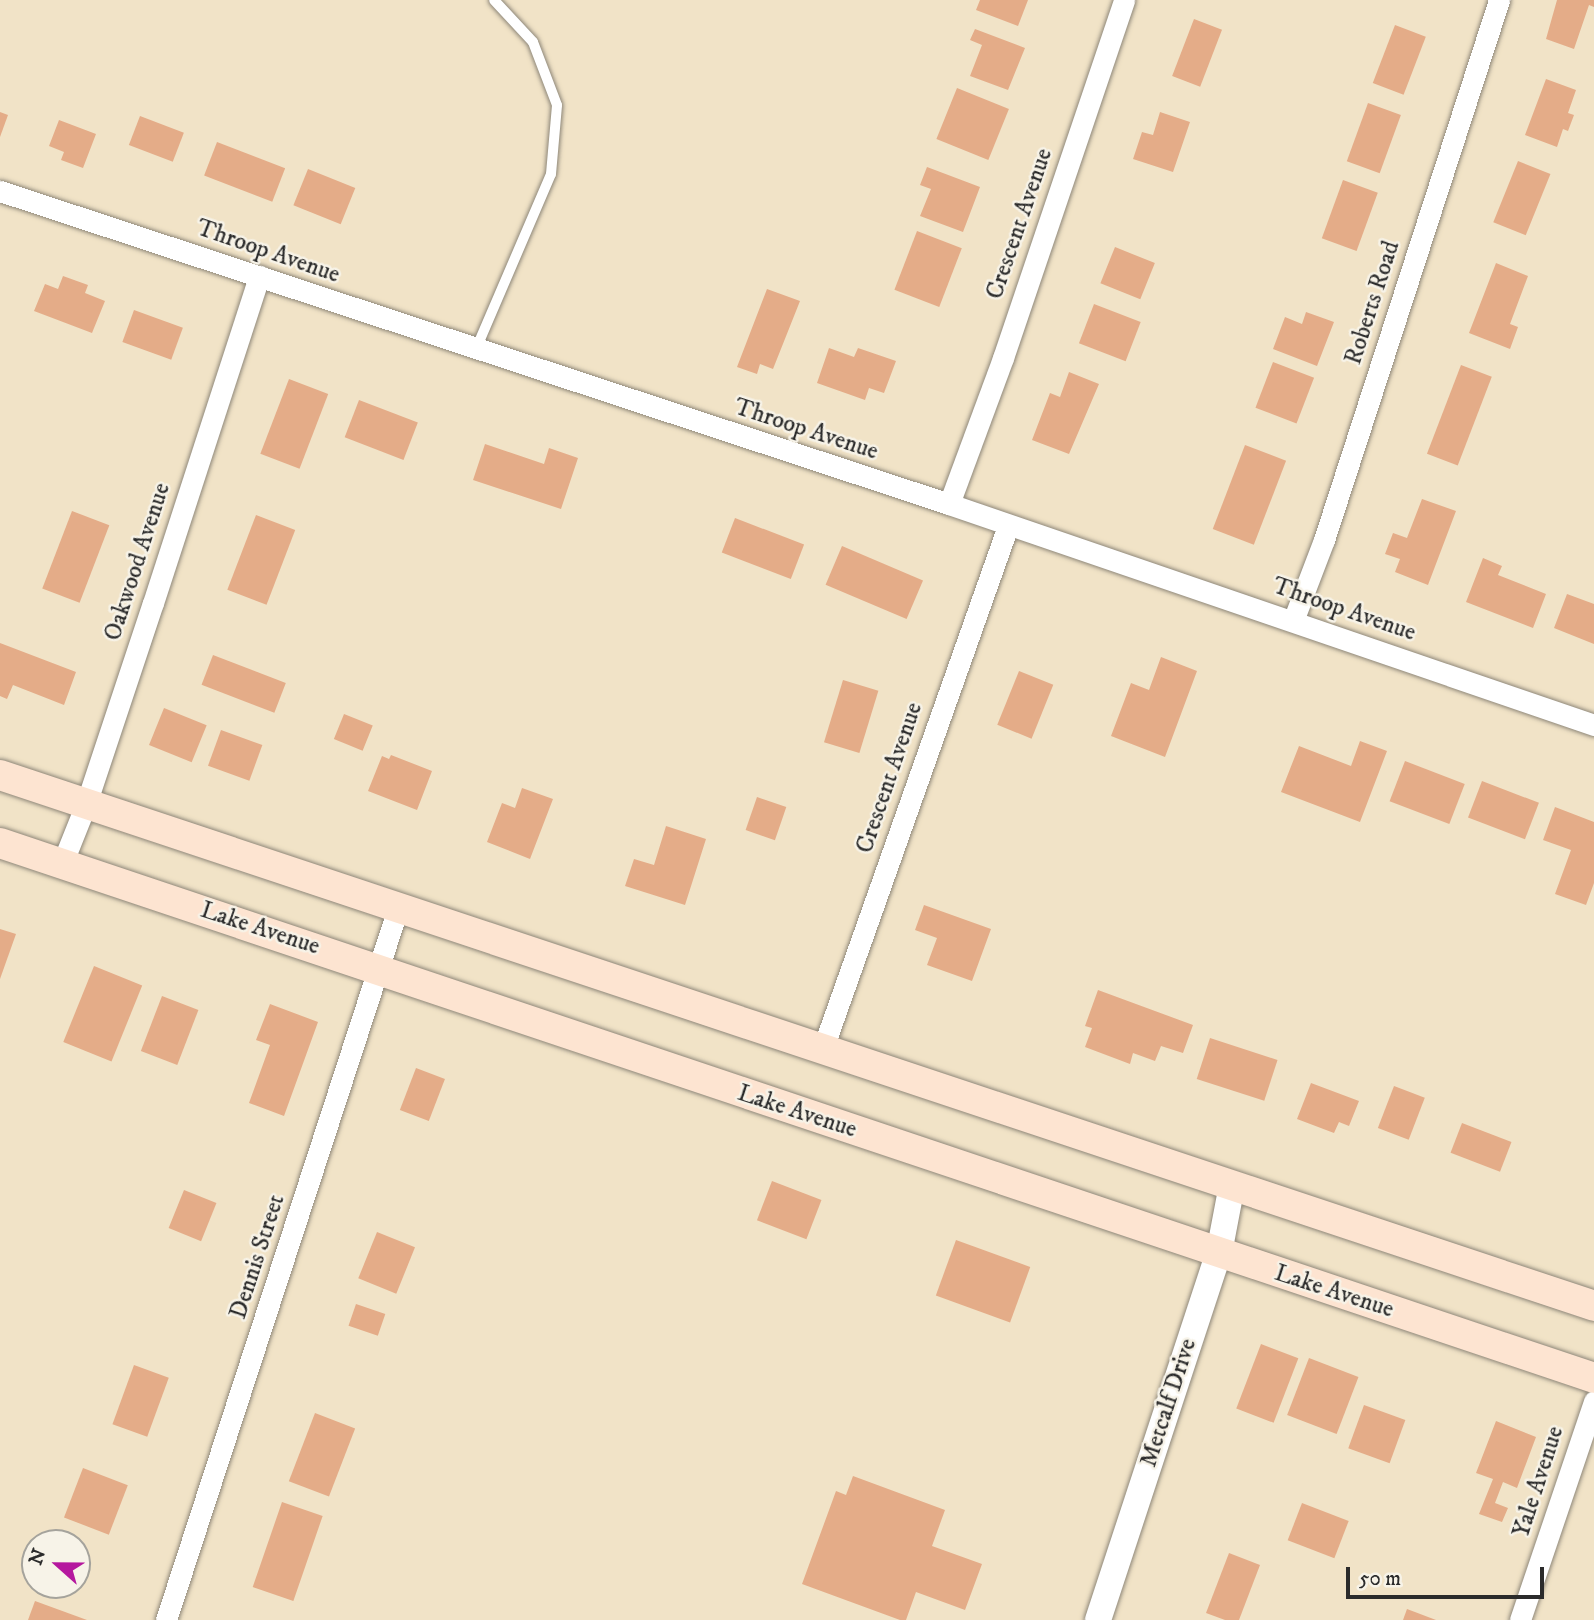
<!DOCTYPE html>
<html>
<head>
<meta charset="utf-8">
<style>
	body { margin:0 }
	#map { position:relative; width:1594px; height:1620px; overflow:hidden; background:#f1e3c7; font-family:"IM FELL DW Pica",serif }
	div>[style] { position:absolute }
	.building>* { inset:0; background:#e4ac88; transform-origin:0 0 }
	.roads { filter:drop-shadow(0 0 2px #8e8779) drop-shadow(0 0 2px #8e8779) }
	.service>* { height:10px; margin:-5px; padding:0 5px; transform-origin:5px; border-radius:5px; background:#fff }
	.minor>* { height:21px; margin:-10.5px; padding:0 10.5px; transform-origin:10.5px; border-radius:10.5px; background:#fff }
	.tertiary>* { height:26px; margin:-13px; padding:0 13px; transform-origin:13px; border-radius:13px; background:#fff }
	.secondary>* { height:30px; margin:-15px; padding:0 15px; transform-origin:15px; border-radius:15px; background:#fde4d1 }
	span { translate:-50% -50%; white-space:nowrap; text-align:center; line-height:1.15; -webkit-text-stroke:5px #f7f3e8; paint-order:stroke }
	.street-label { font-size:24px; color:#2b2b2b }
	.north { position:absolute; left:21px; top:1529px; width:70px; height:70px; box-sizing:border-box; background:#f7f3e8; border:2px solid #a5a39c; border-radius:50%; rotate:291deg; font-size:19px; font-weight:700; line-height:28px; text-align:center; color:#2b2b2b }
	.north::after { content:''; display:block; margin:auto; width:24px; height:32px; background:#b5179e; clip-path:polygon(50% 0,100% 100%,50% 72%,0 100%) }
	.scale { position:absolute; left:1346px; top:1567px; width:198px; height:32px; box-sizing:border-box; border:4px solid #2b2b2b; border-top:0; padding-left:9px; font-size:21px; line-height:24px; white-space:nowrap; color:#2b2b2b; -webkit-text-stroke:5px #f7f3e8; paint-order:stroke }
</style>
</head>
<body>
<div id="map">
	<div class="building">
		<i style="clip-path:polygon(980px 0,1028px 0,1018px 26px,976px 10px)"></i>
		<i style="clip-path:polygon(1557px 0,1594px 0,1594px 7px,1589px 5px,1574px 49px,1546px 39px)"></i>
		<i style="left:1194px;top:19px;width:30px;height:61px;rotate:21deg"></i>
		<i style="left:1395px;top:25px;width:33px;height:62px;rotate:21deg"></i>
		<i style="clip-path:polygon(975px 29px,1025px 48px,1008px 90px,970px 76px,982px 45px,970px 40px)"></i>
		<i style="clip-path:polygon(1546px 79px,1576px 90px,1568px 113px,1574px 115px,1568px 131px,1563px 129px,1557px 147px,1525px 135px)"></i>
		<i style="left:957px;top:88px;width:56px;height:55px;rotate:22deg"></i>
		<i style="left:1368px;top:103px;width:35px;height:62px;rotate:20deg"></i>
		<i style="clip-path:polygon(0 112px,8px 115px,0 137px)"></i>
		<i style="clip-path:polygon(1160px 112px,1190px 122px,1173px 172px,1133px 159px,1142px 132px,1153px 135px)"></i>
		<i style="left:140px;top:116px;width:47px;height:31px;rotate:21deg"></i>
		<i style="clip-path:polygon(59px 120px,96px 134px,83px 168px,61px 160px,64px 152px,49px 146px)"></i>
		<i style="left:217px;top:142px;width:73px;height:36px;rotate:21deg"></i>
		<i style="left:1518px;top:161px;width:35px;height:66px;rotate:22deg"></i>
		<i style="clip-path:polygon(927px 167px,980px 187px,963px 232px,920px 216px,931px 189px,920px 185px)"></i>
		<i style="left:308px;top:169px;width:51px;height:39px;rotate:22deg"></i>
		<i style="left:1343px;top:180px;width:37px;height:62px;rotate:20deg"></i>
		<i style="left:917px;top:231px;width:48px;height:63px;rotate:21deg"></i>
		<i style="left:1115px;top:247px;width:43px;height:39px;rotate:22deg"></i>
		<i style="clip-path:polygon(1496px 263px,1528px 276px,1510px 324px,1518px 327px,1510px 349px,1469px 333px)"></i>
		<i style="clip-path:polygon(63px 276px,88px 285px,85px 293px,105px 301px,92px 333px,34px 311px,45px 284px,58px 289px)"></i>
		<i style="clip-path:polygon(767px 289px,800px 301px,773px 369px,760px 364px,757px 374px,737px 367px)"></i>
		<i style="left:1094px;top:304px;width:50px;height:42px;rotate:21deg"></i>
		<i style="left:134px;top:310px;width:52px;height:34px;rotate:20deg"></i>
		<i style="clip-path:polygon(1306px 312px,1334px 322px,1317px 366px,1273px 349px,1285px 317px,1302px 324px)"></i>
		<i style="clip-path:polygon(829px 348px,854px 357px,858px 348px,896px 361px,884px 393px,869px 388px,865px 400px,817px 383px)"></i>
		<i style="left:1273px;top:362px;width:44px;height:49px;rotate:21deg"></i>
		<i style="left:1461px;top:365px;width:33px;height:95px;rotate:21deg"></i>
		<i style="clip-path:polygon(1069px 372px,1099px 384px,1069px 454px,1032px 440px,1050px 393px,1060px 397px)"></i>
		<i style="left:289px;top:379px;width:42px;height:80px;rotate:21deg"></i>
		<i style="left:359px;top:400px;width:63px;height:40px;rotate:21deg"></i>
		<i style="clip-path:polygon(485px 444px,544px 464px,549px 448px,578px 458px,561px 509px,473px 480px)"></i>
		<i style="left:1245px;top:445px;width:44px;height:90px;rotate:21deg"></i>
		<i style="clip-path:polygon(1422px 499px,1456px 511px,1428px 585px,1395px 572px,1400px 559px,1385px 554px,1393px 533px,1407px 538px)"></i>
		<i style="left:72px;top:511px;width:40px;height:83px;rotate:21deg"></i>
		<i style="left:256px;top:515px;width:42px;height:80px;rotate:21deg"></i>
		<i style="left:735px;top:518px;width:74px;height:37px;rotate:21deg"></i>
		<i style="left:842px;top:546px;width:88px;height:42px;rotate:23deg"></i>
		<i style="clip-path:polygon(1483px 558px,1502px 566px,1498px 575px,1546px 594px,1533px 628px,1466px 602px)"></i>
		<i style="clip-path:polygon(1567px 594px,1594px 604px,1594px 644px,1554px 628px)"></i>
		<i style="clip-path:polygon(0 643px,76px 672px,64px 705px,13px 685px,7px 699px,0 696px)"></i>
		<i style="left:213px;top:655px;width:78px;height:32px;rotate:21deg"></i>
		<i style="clip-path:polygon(1161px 657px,1197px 671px,1165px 757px,1111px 736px,1131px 683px,1149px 690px)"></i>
		<i style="left:1019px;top:671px;width:37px;height:58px;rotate:22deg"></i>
		<i style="left:843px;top:680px;width:37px;height:65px;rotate:17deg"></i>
		<i style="left:164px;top:708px;width:46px;height:40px;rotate:22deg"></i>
		<i style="left:344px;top:714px;width:31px;height:27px;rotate:22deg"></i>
		<i style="left:221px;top:730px;width:44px;height:38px;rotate:20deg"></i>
		<i style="clip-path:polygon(1360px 741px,1387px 751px,1360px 822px,1281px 792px,1299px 746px,1351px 766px)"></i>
		<i style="clip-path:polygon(391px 755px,432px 771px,417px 810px,368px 791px,382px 756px,389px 759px)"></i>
		<i style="left:1405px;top:761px;width:64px;height:43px;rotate:21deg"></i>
		<i style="left:1482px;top:781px;width:61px;height:39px;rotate:21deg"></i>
		<i style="clip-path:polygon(522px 788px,553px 799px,530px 859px,487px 842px,502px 803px,515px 808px)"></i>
		<i style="left:757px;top:797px;width:31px;height:35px;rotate:19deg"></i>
		<i style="clip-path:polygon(1555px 807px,1594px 822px,1594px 883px,1586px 905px,1555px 894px,1571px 850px,1543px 840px)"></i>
		<i style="clip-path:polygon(666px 826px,706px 839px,685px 905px,625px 886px,634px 859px,654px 865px)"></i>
		<i style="clip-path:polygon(924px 905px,991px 929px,972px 981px,927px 965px,937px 938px,915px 930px)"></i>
		<i style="clip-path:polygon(0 929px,16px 934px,0 979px)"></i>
		<i style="left:94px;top:966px;width:52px;height:82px;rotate:22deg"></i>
		<i style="clip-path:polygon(1098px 990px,1193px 1025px,1183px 1053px,1161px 1046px,1155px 1061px,1133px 1053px,1130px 1064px,1085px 1047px,1092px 1028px,1085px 1026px)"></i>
		<i style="left:162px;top:996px;width:39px;height:59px;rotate:21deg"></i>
		<i style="clip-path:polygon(270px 1004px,318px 1022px,284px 1116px,249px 1103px,270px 1045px,256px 1040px)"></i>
		<i style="left:1210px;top:1038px;width:71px;height:43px;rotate:18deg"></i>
		<i style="left:416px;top:1068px;width:31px;height:45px;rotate:21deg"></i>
		<i style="clip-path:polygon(1311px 1083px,1359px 1101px,1349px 1126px,1339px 1122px,1334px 1133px,1297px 1119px)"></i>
		<i style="left:1394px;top:1086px;width:33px;height:45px;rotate:21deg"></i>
		<i style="left:1462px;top:1123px;width:53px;height:32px;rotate:21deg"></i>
		<i style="left:772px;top:1181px;width:53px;height:42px;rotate:21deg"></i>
		<i style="left:184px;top:1190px;width:35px;height:41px;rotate:22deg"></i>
		<i style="left:377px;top:1232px;width:41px;height:50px;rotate:22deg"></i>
		<i style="left:956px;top:1240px;width:79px;height:59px;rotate:20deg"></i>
		<i style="left:356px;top:1304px;width:31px;height:23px;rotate:19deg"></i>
		<i style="left:1261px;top:1344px;width:40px;height:69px;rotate:21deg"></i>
		<i style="left:1309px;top:1358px;width:53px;height:61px;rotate:21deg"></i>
		<i style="left:134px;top:1365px;width:37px;height:63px;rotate:20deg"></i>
		<i style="left:1364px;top:1405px;width:44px;height:46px;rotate:20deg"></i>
		<i style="left:315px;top:1413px;width:43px;height:73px;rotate:21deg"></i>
		<i style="clip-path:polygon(1496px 1421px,1536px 1437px,1517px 1488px,1503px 1482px,1495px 1503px,1508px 1508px,1502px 1522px,1479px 1514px,1493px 1479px,1476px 1473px)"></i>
		<i style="left:83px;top:1468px;width:48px;height:53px;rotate:21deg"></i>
		<i style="clip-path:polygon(853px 1476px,945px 1510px,932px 1546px,982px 1564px,965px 1610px,916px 1592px,906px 1620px,900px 1620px,802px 1584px,836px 1491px,846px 1495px)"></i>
		<i style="left:282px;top:1502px;width:43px;height:90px;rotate:19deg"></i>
		<i style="left:1302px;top:1503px;width:50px;height:40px;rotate:21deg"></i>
		<i style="clip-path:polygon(1229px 1553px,1260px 1565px,1239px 1620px,1225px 1620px,1206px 1613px)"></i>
		<i style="clip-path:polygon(35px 1601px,87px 1620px,28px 1620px)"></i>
		<i style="clip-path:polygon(1407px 1609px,1436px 1620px,1403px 1620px)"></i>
	</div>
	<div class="roads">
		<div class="service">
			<i style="left:476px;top:349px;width:190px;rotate:-66.8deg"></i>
			<i style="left:551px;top:174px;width:69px;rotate:-85deg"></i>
			<i style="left:557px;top:105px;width:67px;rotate:-110.9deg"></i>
			<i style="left:533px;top:42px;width:57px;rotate:-132.9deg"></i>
		</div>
		<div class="minor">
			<i style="left:0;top:191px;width:999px;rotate:18.25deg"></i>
			<i style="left:949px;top:504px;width:682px;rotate:18.91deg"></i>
			<i style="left:949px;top:504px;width:156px;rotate:-69.7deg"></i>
			<i style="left:1003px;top:358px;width:378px;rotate:-71.3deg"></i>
			<i style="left:1293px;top:621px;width:87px;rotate:-69.1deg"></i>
			<i style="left:1324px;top:540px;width:568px;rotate:-72.04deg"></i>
			<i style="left:62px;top:864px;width:65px;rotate:-68.2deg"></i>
			<i style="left:86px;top:804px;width:212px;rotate:-71.6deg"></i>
			<i style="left:153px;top:603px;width:344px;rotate:-72deg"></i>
			<i style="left:823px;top:1048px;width:554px;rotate:-70.49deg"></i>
			<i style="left:166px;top:1620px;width:749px;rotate:-71.95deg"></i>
			<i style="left:1520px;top:1620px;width:231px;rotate:-71.3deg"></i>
		</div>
		<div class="tertiary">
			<i style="left:1098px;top:1620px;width:386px;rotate:-71.8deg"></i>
			<i style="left:1219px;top:1253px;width:69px;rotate:-79.2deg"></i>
		</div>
		<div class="secondary">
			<i style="left:0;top:775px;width:1680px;rotate:18.42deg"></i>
			<i style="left:0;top:843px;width:1681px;rotate:18.55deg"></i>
		</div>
	</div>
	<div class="street-label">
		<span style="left:1020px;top:224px;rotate:-71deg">Crescent Avenue</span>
		<span style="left:268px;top:252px;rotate:19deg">Throop Avenue</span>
		<span style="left:1373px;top:303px;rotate:-72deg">Roberts Road</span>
		<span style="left:806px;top:430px;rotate:18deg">Throop Avenue</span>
		<span style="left:138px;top:562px;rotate:-72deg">Oakwood Avenue</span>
		<span style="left:1344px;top:610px;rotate:19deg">Throop Avenue</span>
		<span style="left:890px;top:778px;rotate:-71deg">Crescent Avenue</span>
		<span style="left:260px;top:929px;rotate:18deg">Lake Avenue</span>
		<span style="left:797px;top:1112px;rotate:18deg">Lake Avenue</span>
		<span style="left:258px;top:1257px;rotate:-72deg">Dennis Street</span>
		<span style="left:1334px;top:1292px;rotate:18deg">Lake Avenue</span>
		<span style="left:1169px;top:1403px;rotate:-72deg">Metcalf Drive</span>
		<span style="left:1539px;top:1482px;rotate:-72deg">Yale Avenue</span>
	</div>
	<div class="north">N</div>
	<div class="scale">50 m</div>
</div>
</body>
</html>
